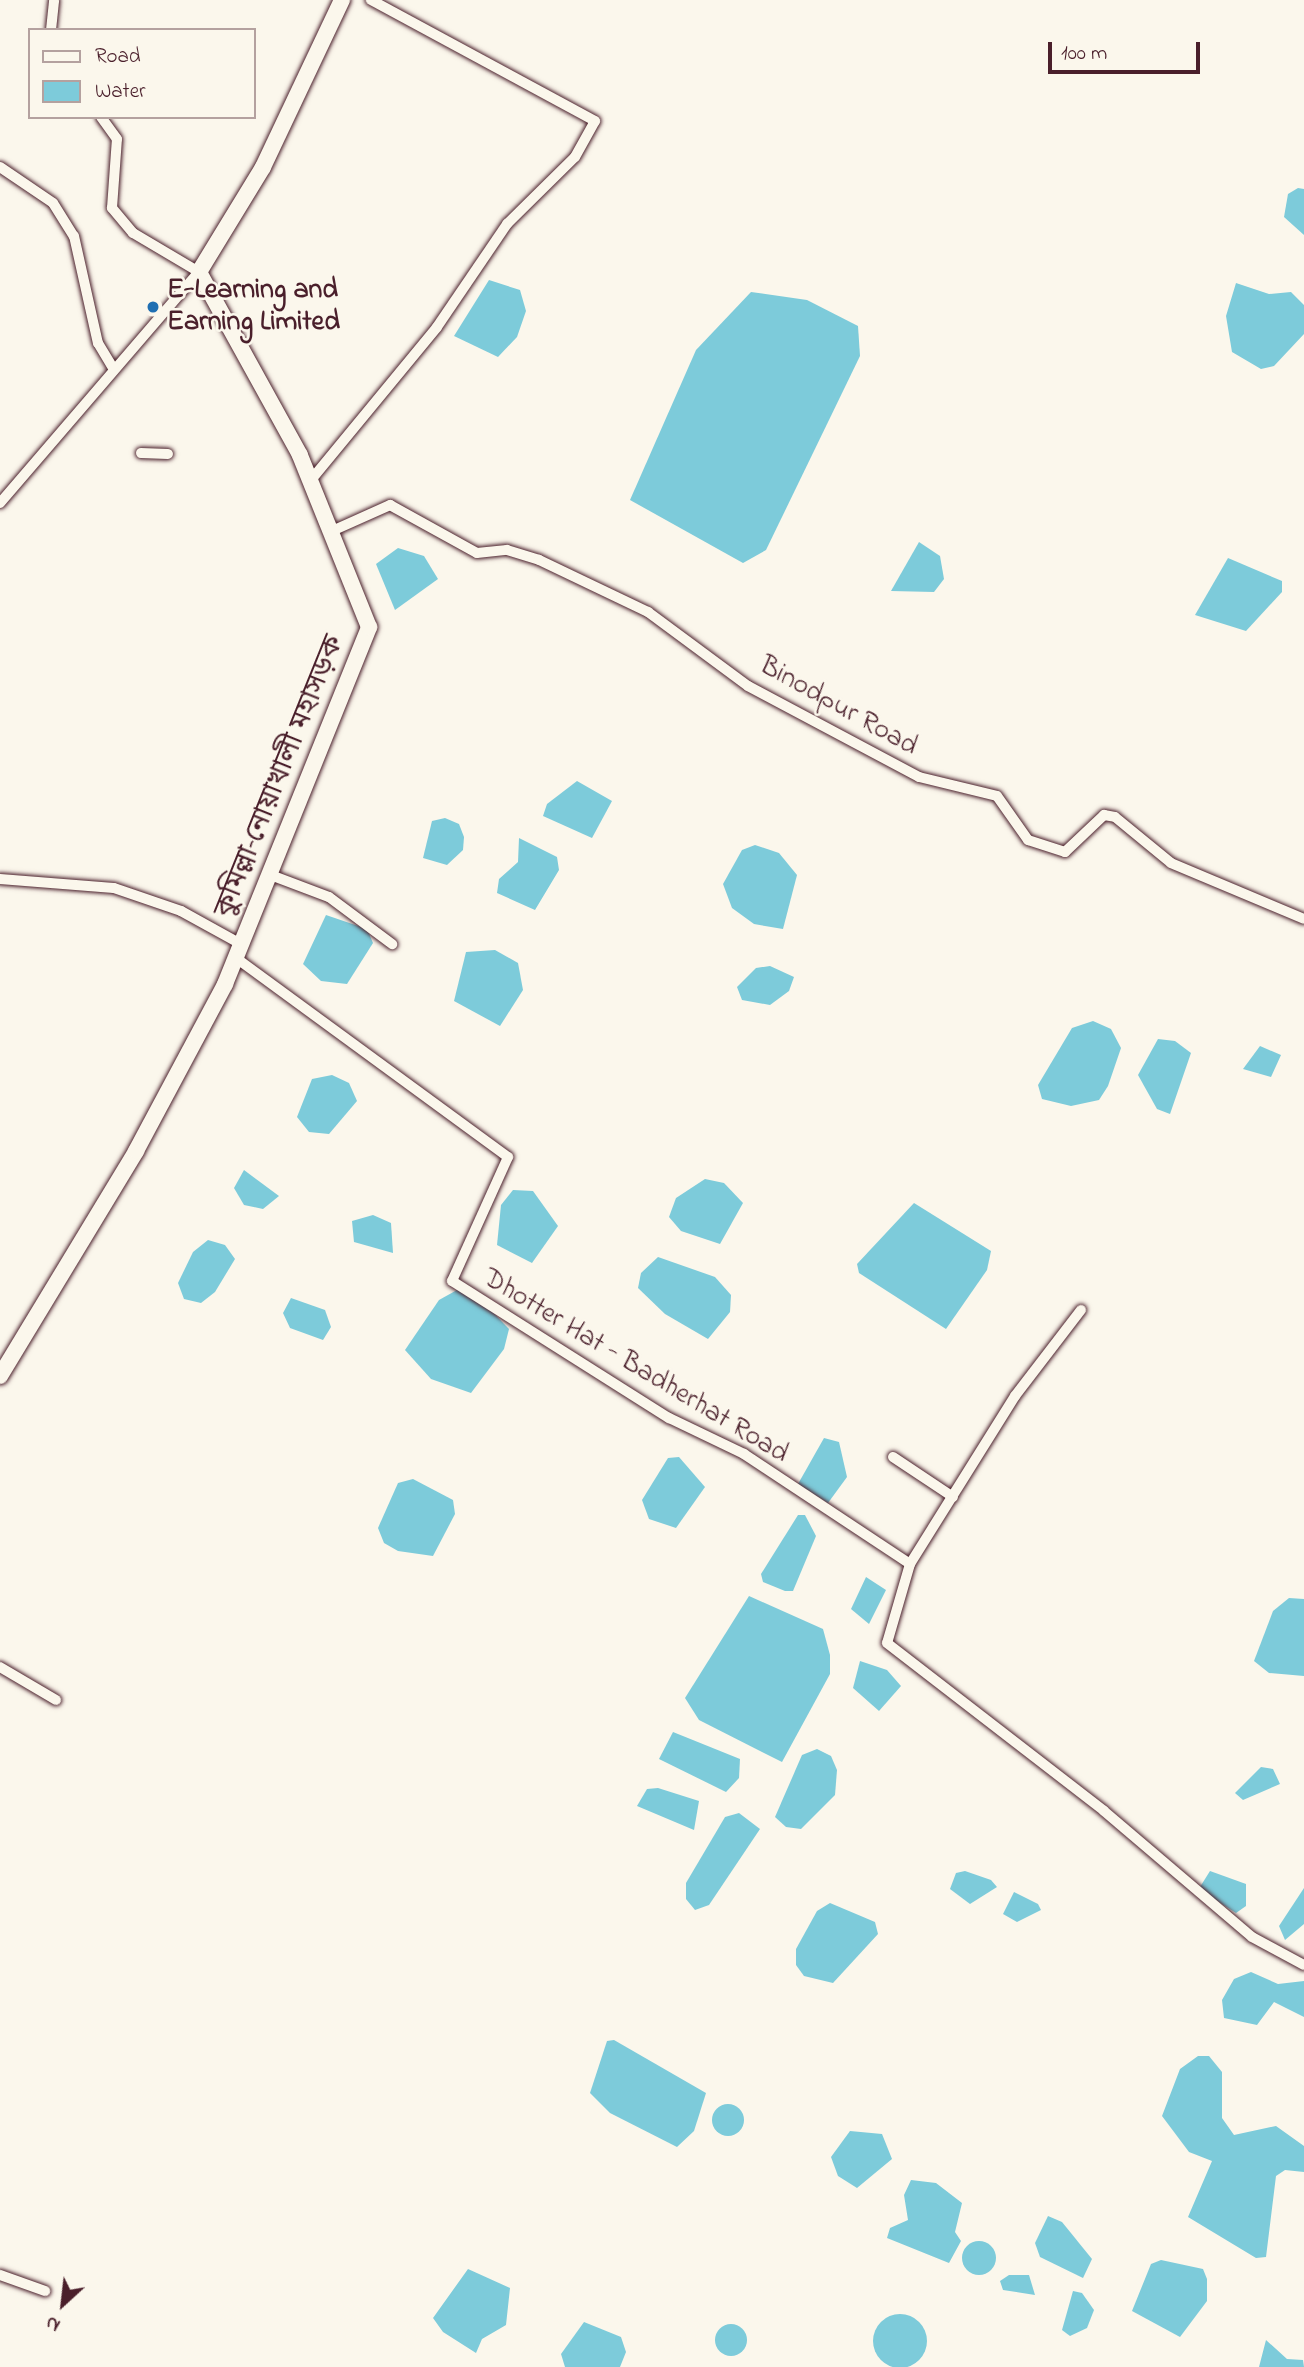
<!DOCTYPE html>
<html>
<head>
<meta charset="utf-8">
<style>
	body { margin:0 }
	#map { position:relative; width:1304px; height:2367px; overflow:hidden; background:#fbf7ec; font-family:"Indie Flower","Noto Sans Bengali",sans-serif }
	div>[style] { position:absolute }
	.water>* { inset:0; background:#7dcbda }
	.round { border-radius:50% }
	.roads { filter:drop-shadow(0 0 2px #4a1f2b) drop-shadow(0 0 2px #4a1f2b) }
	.minor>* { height:10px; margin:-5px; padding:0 5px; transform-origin:5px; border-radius:5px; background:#fbf7ec }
	.trunk>* { height:16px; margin:-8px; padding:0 8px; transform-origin:8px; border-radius:8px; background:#fbf7ec }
	.dots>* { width:19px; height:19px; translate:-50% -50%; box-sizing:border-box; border:4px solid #fbf7ec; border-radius:50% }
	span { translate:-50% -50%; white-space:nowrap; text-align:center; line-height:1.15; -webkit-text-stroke:5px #fbf7ec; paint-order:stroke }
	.poi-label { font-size:28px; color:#4a1f2b; font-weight:700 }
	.left { translate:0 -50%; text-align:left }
	.street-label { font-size:28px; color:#4a1f2b }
	.legend { position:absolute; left:28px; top:28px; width:228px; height:91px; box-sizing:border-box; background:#fbf7ec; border:2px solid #b4a19f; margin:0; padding:9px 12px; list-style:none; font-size:21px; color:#4a1f2b }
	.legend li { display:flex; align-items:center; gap:14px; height:35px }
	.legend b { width:35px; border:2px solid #b4a19f }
	.north { position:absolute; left:28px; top:2269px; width:70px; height:70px; -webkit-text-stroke:5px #fbf7ec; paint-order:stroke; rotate:207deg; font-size:19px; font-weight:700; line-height:28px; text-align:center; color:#4a1f2b }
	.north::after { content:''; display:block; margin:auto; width:24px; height:32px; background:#4a1f2b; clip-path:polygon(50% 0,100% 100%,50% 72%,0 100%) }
	.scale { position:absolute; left:1048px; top:42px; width:152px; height:32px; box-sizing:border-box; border:4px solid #4a1f2b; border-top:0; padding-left:9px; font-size:21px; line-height:24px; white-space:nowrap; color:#4a1f2b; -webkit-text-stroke:5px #fbf7ec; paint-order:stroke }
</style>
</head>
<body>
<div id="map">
	<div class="water">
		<i style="clip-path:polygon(1298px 188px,1304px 189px,1304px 235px,1284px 217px,1288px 194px)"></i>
		<i style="clip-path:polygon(489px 280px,520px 290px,526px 311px,517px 337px,498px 357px,454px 336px)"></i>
		<i style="clip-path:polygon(1236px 283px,1269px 294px,1291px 292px,1304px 305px,1304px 334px,1274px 366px,1261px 369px,1232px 352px,1226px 316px)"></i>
		<i style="clip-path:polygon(751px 292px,807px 300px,858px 326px,860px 356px,766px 550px,743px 563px,630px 500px,696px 350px)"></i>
		<i style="clip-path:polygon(919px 542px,940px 556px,944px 579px,934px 592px,891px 591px)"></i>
		<i style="clip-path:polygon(398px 548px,424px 556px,438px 579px,395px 610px,376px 564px)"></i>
		<i style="clip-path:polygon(1228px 558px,1282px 581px,1282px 592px,1246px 631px,1195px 615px)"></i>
		<i style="clip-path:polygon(577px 781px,612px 801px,592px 838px,543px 816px,547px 804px)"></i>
		<i style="clip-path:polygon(445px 818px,459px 824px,464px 837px,463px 850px,447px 865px,423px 858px,432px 821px)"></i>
		<i style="clip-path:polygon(519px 838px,557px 857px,559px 870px,535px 910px,497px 893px,499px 879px,518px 862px)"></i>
		<i style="clip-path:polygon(755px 845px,779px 853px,797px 875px,783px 929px,754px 924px,732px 908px,723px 884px,742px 850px)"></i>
		<i style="clip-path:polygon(326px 915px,367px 929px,373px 943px,347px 984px,321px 981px,303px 964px)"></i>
		<i style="clip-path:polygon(495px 950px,518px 963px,523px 990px,500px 1026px,454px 1001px,466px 952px)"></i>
		<i style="clip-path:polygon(770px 966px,794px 977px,789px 991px,770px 1005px,742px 1000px,737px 987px,756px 968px)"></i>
		<i style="clip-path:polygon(1093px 1021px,1111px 1029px,1121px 1048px,1108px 1086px,1099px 1100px,1071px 1106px,1042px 1099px,1038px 1085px,1072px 1028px)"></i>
		<i style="clip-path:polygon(1158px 1039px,1175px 1041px,1191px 1053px,1170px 1114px,1157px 1109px,1138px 1075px)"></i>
		<i style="clip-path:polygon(1260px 1046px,1281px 1055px,1271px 1077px,1243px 1069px)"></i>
		<i style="clip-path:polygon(332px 1075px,349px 1083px,357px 1101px,329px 1134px,309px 1132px,297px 1117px,312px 1079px)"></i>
		<i style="clip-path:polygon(244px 1170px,279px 1196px,263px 1209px,244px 1205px,234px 1188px)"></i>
		<i style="clip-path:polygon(705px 1179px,724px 1183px,743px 1203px,720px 1244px,681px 1231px,669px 1217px,676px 1198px)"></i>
		<i style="clip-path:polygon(513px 1190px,533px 1191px,558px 1226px,532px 1263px,497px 1245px,501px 1205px)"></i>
		<i style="clip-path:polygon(914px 1203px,991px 1251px,987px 1270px,946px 1329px,859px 1273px,857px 1264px)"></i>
		<i style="clip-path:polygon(373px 1215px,391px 1223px,393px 1253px,354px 1242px,352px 1221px)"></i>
		<i style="clip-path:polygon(208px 1240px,225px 1245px,235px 1259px,215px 1292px,201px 1303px,184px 1299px,178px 1283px,193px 1252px)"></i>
		<i style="clip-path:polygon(658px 1257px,715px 1277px,731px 1295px,730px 1312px,708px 1339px,665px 1314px,638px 1288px,641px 1273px)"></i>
		<i style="clip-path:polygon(457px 1290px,478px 1297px,509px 1329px,504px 1349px,471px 1393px,431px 1379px,405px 1350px,439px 1300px)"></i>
		<i style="clip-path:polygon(291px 1298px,325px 1310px,331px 1327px,323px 1340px,290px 1328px,283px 1313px)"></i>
		<i style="clip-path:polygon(824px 1438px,839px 1442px,847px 1477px,828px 1503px,798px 1484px)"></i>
		<i style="clip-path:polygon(679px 1457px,705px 1487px,676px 1528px,649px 1519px,642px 1500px,668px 1458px)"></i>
		<i style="clip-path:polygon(413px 1479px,453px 1500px,455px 1514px,433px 1556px,398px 1551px,384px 1543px,378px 1528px,398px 1483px)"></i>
		<i style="clip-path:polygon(798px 1515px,805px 1515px,816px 1536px,793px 1591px,785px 1591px,763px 1582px,761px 1574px)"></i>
		<i style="clip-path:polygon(866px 1577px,886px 1590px,869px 1624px,851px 1609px)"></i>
		<i style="clip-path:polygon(749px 1596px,823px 1629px,830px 1655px,830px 1674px,782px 1762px,699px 1720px,685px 1698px)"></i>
		<i style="clip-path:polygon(1289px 1598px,1304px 1599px,1304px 1676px,1269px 1673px,1254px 1661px,1273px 1611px)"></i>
		<i style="clip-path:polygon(860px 1661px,887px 1670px,901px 1686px,879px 1711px,853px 1688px)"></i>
		<i style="clip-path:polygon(673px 1732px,740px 1759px,739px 1778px,726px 1792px,659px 1759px)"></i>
		<i style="clip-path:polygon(817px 1749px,831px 1756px,837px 1770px,835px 1795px,801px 1829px,786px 1827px,775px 1817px,802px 1755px)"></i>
		<i style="clip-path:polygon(1261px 1767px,1273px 1769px,1280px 1784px,1243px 1800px,1235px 1793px)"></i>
		<i style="clip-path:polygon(658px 1788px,699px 1801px,694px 1830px,637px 1806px,647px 1789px)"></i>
		<i style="clip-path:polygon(739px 1813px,760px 1829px,709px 1905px,695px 1910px,686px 1899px,686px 1883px,725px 1817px)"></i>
		<i style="clip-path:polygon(965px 1871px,991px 1880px,997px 1887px,970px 1904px,950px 1889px,956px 1873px)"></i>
		<i style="clip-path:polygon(1210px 1871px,1246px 1884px,1246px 1906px,1236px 1913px,1208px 1895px,1200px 1887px)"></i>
		<i style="clip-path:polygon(1304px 1888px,1304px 1924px,1285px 1940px,1279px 1926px)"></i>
		<i style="clip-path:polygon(1014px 1892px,1038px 1904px,1041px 1910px,1017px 1922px,1003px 1914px)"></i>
		<i style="clip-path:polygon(830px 1903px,875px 1922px,878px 1934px,833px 1983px,804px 1976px,796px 1965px,796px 1949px,817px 1911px)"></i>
		<i style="clip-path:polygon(1251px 1972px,1278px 1984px,1304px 1981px,1304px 2017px,1274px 2002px,1257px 2025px,1224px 2018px,1222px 2000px,1234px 1979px)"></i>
		<i style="clip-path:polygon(614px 2040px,706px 2093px,694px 2131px,677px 2147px,610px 2113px,590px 2093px,607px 2041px)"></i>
		<i style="clip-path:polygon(1198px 2056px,1209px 2056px,1222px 2072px,1222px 2118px,1234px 2135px,1276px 2126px,1304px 2146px,1304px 2172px,1285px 2170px,1276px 2176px,1266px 2257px,1256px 2258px,1188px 2217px,1212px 2161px,1189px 2152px,1162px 2116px,1180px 2069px)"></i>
		<i class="round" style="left:712px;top:2104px;width:32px;height:32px"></i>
		<i style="clip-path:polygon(850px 2131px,882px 2134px,892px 2159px,857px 2188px,838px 2176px,831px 2157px)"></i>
		<i style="clip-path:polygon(911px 2180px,936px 2183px,962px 2203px,955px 2232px,961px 2241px,949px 2263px,887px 2238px,890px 2228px,908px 2220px,904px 2195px)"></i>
		<i style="clip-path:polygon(1048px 2216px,1062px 2222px,1092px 2259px,1083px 2278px,1040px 2257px,1035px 2243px)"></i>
		<i class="round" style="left:962px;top:2241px;width:34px;height:34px"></i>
		<i style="clip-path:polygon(1161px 2260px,1203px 2269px,1207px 2279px,1207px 2301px,1180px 2337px,1132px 2311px,1151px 2264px)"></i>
		<i style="clip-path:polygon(468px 2269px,510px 2288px,506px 2325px,482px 2339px,476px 2353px,443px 2332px,433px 2318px)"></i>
		<i style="clip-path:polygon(1009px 2275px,1029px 2275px,1035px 2295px,1003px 2290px,1000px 2281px)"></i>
		<i style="clip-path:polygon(1073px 2291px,1082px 2293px,1094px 2310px,1087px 2328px,1070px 2336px,1062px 2330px)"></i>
		<i class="round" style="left:873px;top:2314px;width:54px;height:54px"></i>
		<i style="clip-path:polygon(584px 2322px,621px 2337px,626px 2352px,620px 2367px,565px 2367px,561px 2354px)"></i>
		<i class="round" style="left:715px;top:2324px;width:32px;height:32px"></i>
		<i style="clip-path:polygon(1266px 2340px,1287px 2359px,1303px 2360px,1304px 2367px,1259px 2367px)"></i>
	</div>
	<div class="roads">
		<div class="minor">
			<i style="left:51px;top:30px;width:30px;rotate:-84deg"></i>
			<i style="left:0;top:167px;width:64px;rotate:34.2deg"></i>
			<i style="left:53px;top:203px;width:39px;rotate:58deg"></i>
			<i style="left:74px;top:236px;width:110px;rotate:77.4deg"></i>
			<i style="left:98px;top:343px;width:29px;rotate:59deg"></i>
			<i style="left:141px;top:453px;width:27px;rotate:2deg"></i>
			<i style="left:311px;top:480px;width:198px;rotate:-50.5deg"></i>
			<i style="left:437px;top:327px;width:125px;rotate:-55.8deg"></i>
			<i style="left:507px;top:224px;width:95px;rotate:-44.6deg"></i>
			<i style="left:575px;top:157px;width:41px;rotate:-60.9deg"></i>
			<i style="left:595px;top:121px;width:255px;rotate:-151.6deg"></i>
			<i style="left:0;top:503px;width:305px;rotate:-49.3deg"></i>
			<i style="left:199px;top:272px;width:77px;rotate:-149.4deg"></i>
			<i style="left:133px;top:233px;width:33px;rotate:-130deg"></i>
			<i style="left:112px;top:208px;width:69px;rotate:-85.9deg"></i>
			<i style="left:117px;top:139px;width:27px;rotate:-126deg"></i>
			<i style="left:332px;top:531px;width:64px;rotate:-24.1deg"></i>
			<i style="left:390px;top:505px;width:99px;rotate:28.9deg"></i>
			<i style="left:477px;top:553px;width:30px;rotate:-6deg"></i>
			<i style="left:507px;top:550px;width:34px;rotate:17deg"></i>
			<i style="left:539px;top:560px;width:121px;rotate:25.5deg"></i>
			<i style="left:648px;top:612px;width:124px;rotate:36.5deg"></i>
			<i style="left:748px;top:686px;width:194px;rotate:28deg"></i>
			<i style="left:919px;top:777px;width:80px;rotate:13.7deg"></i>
			<i style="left:997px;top:796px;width:54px;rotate:54.8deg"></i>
			<i style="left:1028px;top:840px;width:39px;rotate:18deg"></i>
			<i style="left:1065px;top:852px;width:54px;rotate:-43.5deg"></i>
			<i style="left:1104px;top:815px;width:11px;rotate:10deg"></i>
			<i style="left:1115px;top:817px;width:72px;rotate:39.4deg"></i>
			<i style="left:1171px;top:863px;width:144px;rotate:22.8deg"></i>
			<i style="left:268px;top:874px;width:65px;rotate:20.7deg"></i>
			<i style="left:329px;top:897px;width:79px;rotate:36.7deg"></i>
			<i style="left:0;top:879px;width:114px;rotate:4.5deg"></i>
			<i style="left:114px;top:888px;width:71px;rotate:18.9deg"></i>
			<i style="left:181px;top:911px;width:68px;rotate:28.8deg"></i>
			<i style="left:236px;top:958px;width:337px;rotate:36.2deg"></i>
			<i style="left:508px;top:1157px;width:136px;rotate:114.3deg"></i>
			<i style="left:452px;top:1281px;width:257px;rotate:32.3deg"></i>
			<i style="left:669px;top:1418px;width:83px;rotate:25.6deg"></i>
			<i style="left:744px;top:1454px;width:199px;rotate:33.5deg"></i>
			<i style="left:1081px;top:1310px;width:108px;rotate:127.5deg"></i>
			<i style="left:1015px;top:1396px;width:198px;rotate:122deg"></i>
			<i style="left:910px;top:1564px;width:82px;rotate:106.2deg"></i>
			<i style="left:887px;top:1643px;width:274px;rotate:37.7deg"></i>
			<i style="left:1104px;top:1811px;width:194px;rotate:40.4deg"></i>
			<i style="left:1252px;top:1937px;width:59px;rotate:28.3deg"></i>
			<i style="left:893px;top:1457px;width:72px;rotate:33.7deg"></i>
			<i style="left:0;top:1667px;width:65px;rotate:30.5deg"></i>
			<i style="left:0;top:2275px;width:48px;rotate:19.6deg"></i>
		</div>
		<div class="trunk">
			<i style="left:0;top:1376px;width:263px;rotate:-58.8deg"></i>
			<i style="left:136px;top:1151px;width:189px;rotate:-61.9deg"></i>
			<i style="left:225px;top:984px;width:385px;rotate:-68deg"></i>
			<i style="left:369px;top:627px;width:185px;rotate:-111.9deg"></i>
			<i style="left:300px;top:455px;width:209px;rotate:-118.9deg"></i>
			<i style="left:199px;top:272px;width:123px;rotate:-58.6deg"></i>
			<i style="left:263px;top:167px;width:185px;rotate:-64.7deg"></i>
		</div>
	</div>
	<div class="dots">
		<i style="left:153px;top:307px;background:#1f6fb2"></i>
	</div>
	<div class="poi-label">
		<span class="left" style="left:167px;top:307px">E-Learning and<br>Earning Limited</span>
	</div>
	<div class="street-label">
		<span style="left:838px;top:707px;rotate:29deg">Binodpur Road</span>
		<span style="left:281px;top:777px;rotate:-68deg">কুমিল্লা–নোয়াখালী মহাসড়ক</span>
		<span style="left:635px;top:1367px;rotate:31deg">Dhotter Hat - Badherhat Road</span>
	</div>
	<ul class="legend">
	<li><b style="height:9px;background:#fbf7ec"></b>Road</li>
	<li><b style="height:19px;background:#7dcbda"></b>Water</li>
	</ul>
	<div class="north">N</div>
	<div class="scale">100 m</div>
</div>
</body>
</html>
